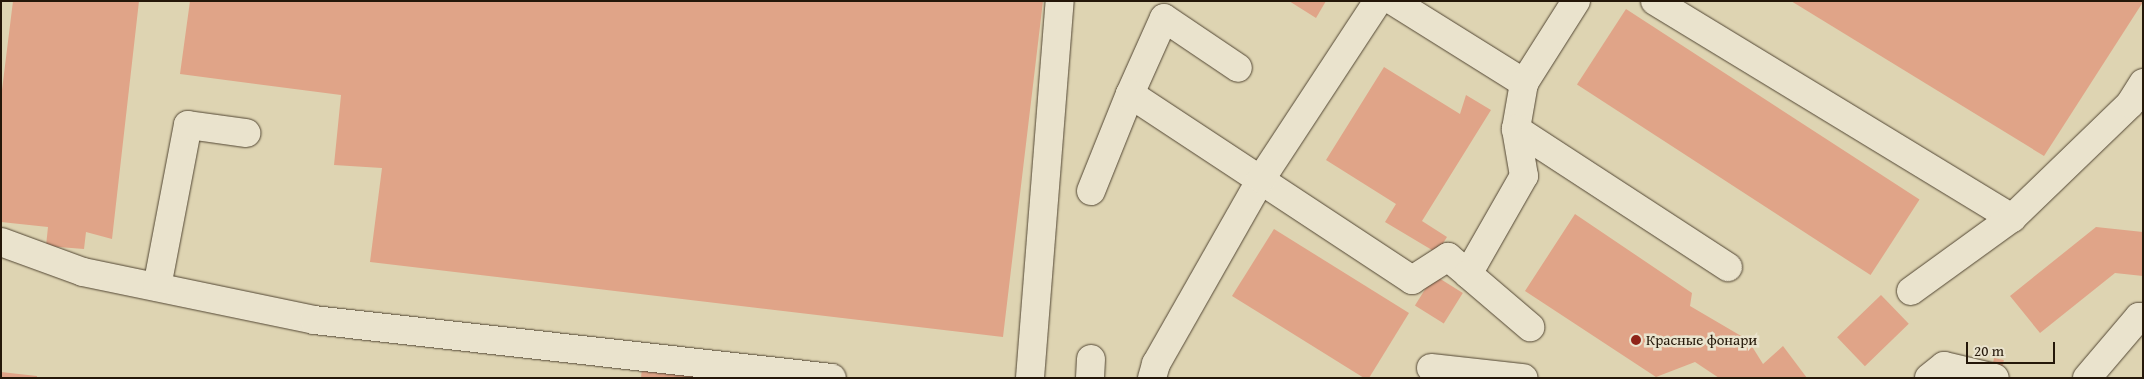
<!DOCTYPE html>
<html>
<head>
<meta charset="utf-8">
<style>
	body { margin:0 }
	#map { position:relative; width:2144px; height:379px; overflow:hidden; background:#ded4b2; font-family:"Gentium Book Plus",serif }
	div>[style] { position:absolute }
	.building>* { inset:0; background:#e0a488; transform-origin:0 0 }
	.roads { filter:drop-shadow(0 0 1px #524633) drop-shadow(0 0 1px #524633) }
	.minor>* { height:28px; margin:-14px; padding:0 14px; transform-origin:14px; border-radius:14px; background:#eae3cd }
	.dots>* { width:14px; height:14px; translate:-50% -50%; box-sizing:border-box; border:2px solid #eae3cd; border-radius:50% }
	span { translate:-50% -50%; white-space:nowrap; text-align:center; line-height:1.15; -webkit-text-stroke:5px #eae3cd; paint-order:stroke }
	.poi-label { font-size:15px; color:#241709 }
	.left { translate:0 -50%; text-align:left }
	.frame { position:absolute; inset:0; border:2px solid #241709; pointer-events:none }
	.scale { position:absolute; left:1966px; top:342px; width:89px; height:22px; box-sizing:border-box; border:2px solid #241709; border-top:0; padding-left:6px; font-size:15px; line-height:18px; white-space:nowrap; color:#241709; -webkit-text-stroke:4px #eae3cd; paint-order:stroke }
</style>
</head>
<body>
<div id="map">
	<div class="building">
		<i style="clip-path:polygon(13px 1px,139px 1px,112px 239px,86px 232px,84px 249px,46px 246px,48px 227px,1px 222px,1px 98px)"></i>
		<i style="clip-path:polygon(190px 1px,1043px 1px,1003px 337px,370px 262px,382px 168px,334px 165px,341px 95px,180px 74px)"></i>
		<i style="clip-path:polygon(1289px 1px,1326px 1px,1316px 18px)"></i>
		<i style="clip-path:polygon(1791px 1px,2143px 1px,2143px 2px,2044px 156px)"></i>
		<i style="left:1626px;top:9px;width:350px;height:90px;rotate:33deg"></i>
		<i style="clip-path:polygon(1384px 67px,1460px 114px,1466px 95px,1491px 110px,1422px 221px,1447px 237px,1437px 253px,1385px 222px,1396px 204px,1326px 160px)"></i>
		<i style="clip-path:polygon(1575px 214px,1692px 293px,1690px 306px,1748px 340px,1763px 364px,1783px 346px,1807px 378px,1719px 378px,1695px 362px,1656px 377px,1525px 291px)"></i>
		<i style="clip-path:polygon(2096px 227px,2143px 232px,2143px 276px,2115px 273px,2040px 333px,2010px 296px)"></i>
		<i style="clip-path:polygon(1274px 229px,1409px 313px,1369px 378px,1364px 378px,1232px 296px)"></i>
		<i style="left:1434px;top:275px;width:34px;height:36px;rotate:32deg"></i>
		<i style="left:1881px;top:295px;width:40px;height:61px;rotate:46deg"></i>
		<i style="left:1994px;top:358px;width:10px;height:11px;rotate:11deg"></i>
		<i style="clip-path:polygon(642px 368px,717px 378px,641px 378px)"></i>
		<i style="clip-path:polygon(1px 372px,37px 376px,37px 378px,1px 378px)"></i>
	</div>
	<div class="roads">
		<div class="minor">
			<i style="left:1393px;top:1px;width:155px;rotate:32deg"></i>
			<i style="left:1524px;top:83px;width:97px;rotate:-57.6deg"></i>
			<i style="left:1655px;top:1px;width:418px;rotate:31.3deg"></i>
			<i style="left:1524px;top:83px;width:47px;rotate:99.9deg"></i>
			<i style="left:1516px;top:129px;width:253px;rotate:33.1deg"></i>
			<i style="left:1130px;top:94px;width:83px;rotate:-65.9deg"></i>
			<i style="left:1164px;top:18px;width:89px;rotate:34deg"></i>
			<i style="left:1091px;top:191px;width:105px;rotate:-68.1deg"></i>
			<i style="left:1130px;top:94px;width:338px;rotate:33.4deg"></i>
			<i style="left:1412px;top:280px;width:43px;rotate:-32.6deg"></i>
			<i style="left:1448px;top:257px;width:26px;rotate:40deg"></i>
			<i style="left:1468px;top:274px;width:113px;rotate:-60.3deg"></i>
			<i style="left:1524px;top:176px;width:48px;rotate:-99.7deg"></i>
			<i style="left:1px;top:242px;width:87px;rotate:20.1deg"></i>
			<i style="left:83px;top:272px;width:236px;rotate:11.7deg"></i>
			<i style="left:314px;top:320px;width:521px;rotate:6.39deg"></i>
			<i style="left:1468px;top:274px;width:82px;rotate:40.5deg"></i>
			<i style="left:157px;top:287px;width:165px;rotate:-79.2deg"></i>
			<i style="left:188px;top:125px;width:59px;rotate:7.9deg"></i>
			<i style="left:1911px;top:291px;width:125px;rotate:-35.9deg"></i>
			<i style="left:2012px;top:218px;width:164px;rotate:-44deg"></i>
			<i style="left:2130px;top:104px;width:25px;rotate:-58deg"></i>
			<i style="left:1431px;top:368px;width:93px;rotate:6.2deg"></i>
			<i style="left:1030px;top:378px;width:378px;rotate:-85.5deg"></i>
			<i style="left:1090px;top:378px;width:19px;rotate:-87deg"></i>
			<i style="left:1152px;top:378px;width:15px;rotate:-74deg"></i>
			<i style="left:1156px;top:364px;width:213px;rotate:-60.4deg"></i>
			<i style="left:1261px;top:179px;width:213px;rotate:-56.7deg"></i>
			<i style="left:1929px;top:378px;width:19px;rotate:-39deg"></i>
			<i style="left:1944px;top:366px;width:52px;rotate:13.2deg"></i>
			<i style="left:2087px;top:378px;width:80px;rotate:-49.6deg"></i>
			<i style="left:2139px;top:317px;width:4px"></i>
		</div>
	</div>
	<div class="dots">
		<i style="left:1636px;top:340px;background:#8f2418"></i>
	</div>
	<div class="poi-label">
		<span class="left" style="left:1646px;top:340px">Красные фонари</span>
	</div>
	<div class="frame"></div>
	<div class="scale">20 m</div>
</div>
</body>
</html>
